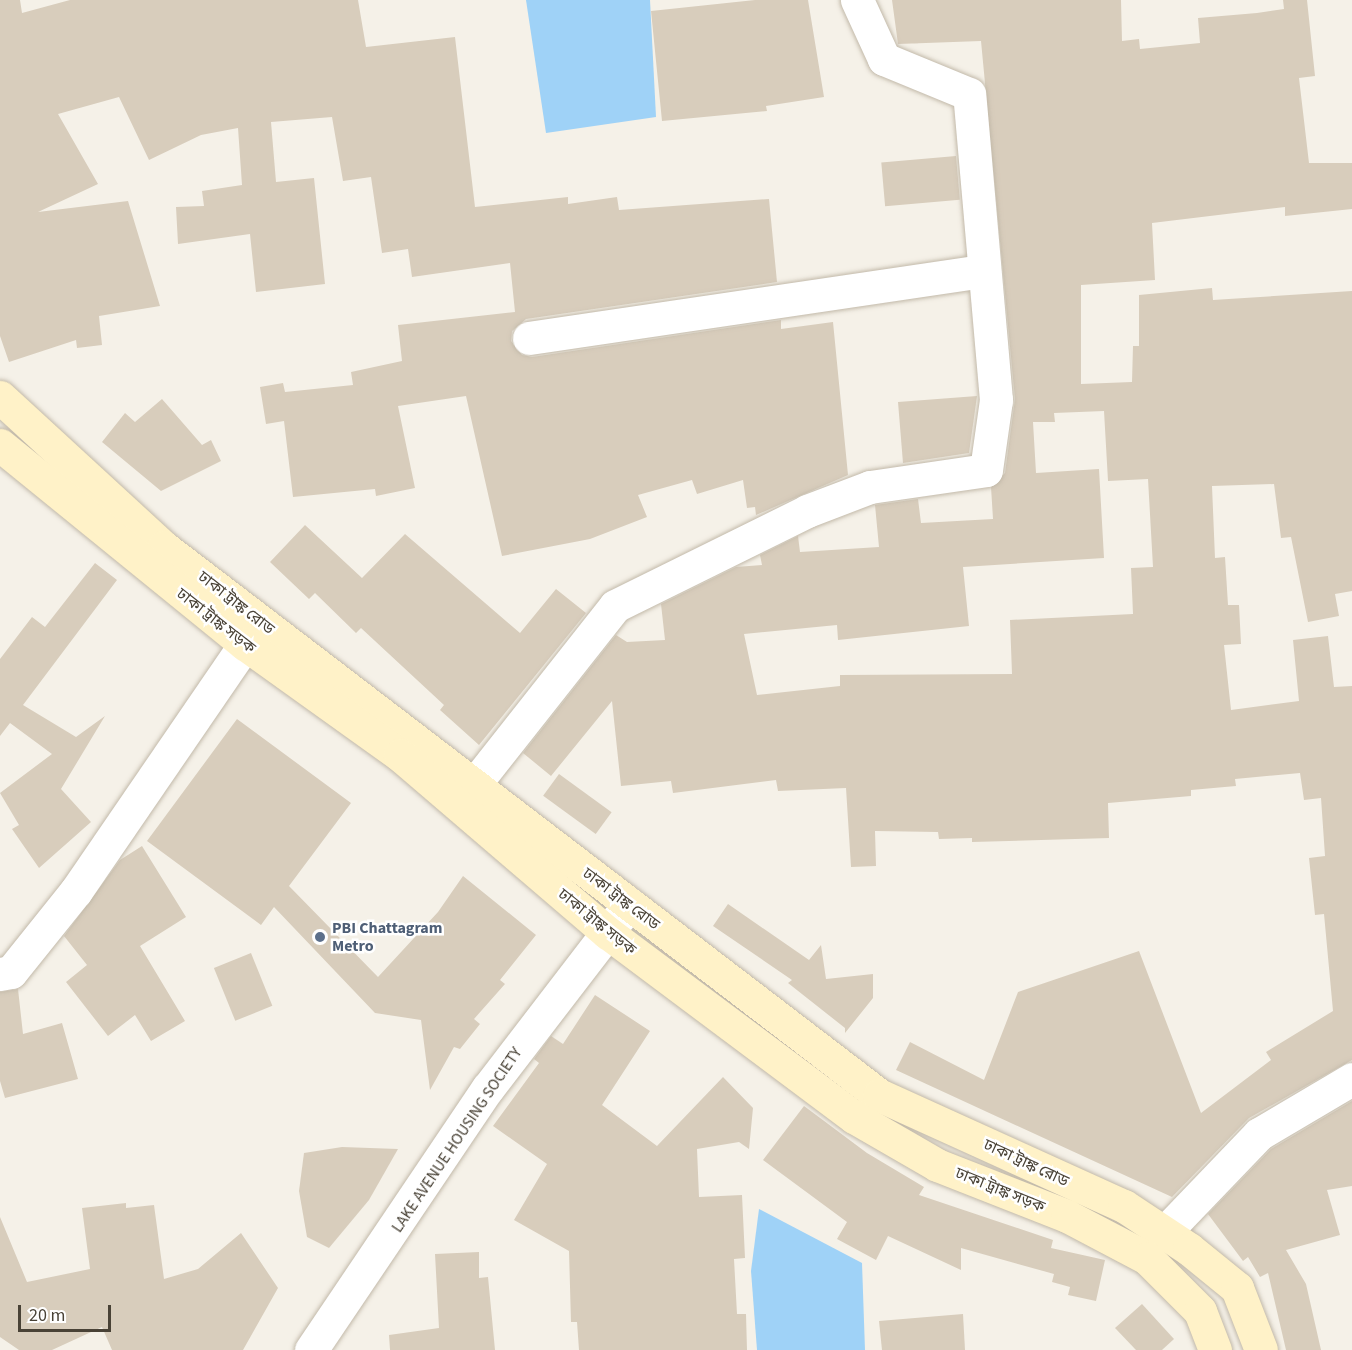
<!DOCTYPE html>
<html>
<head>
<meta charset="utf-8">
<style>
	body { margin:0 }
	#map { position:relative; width:1352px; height:1350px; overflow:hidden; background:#f5f1e8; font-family:"Source Sans 3","Noto Sans Bengali",sans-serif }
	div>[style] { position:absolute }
	.water>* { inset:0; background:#9fd2f7 }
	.building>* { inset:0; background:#d8cdbc; transform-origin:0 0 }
	.roads { filter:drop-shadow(0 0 2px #c2b9a9) drop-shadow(0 0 2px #c2b9a9) }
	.street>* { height:33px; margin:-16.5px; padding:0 16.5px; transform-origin:16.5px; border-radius:16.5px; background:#fff }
	.secondary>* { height:33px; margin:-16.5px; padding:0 16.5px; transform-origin:16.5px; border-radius:16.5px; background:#fff2c8 }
	.dots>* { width:16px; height:16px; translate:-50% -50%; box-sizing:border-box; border:3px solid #fff; border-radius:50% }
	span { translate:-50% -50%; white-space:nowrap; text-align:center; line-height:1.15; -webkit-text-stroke:5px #fff; paint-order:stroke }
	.street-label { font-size:16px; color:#494236 }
	.service-label { font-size:16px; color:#4e5e75; font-weight:700 }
	.left { translate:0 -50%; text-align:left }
	.scale { position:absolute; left:18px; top:1305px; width:93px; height:27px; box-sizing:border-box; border:3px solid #494236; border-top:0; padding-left:8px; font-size:18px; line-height:21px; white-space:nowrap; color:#494236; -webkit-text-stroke:4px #fff; paint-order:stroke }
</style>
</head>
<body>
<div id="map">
	<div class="water">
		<i style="clip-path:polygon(526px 0,650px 0,656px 117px,546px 133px)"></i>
		<i style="clip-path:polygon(759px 1209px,862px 1263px,865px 1350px,757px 1350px,751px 1271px)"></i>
	</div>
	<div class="building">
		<i style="clip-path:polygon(0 0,20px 0,22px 13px,70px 0,358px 0,366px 47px,455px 37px,475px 207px,568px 197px,568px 204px,617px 197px,619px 210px,769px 199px,777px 282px,526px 319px,512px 331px,511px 341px,522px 355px,532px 357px,781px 320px,781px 329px,833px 322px,848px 475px,756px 515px,755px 507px,747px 508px,743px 480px,697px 494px,692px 480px,638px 495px,647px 517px,590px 539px,502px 556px,466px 396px,398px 406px,415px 488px,376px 496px,375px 489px,293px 497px,284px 421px,266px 424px,260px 387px,283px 383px,285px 392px,353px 385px,351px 372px,402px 361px,398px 325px,515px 312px,510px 263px,412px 277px,408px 249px,382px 253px,371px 177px,343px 181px,332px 117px,271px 122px,276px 182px,314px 178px,325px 284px,256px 292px,250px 234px,178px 244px,176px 207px,204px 206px,202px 191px,242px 185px,238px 128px,201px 135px,149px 160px,119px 97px,58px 114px,98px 184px,38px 212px,128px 201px,160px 306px,99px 316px,102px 345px,77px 348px,76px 340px,9px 362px,0 336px)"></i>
		<i style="clip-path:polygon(755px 0,808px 0,824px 97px,766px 106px,767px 111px,662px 121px,651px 11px)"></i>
		<i style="clip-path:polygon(evenodd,892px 0,1121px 0,1122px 41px,1139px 39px,1140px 49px,1200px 43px,1198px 18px,1257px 13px,1284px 9px,1283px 0,1307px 0,1315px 76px,1299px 78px,1309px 163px,1352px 163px,1352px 209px,1285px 216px,1285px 207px,1152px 223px,1155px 280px,1081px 285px,1081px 384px,1132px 382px,1133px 346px,1139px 346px,1139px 295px,1212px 288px,1213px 300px,1352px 291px,1352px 591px,1335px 594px,1339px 616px,1308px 622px,1291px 537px,1281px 538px,1274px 484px,1212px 486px,1215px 558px,1225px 557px,1228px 605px,1239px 605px,1241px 644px,1224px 645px,1231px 710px,1299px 701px,1293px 640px,1328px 636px,1334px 687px,1352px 686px,1352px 1060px,1249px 1118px,1172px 1197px,896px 1070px,910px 1042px,984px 1080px,1018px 992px,1139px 951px,1201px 1113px,1271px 1060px,1266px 1052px,1333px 1011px,1324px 914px,1315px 915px,1309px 858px,1325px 856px,1321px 798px,1304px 800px,1300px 773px,1235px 779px,1236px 786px,1191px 790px,1191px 796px,1108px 803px,1109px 838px,972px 842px,972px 838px,939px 839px,938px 832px,875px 831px,876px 866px,851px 867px,846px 788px,778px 791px,776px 780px,673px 793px,671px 781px,621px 786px,612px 701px,551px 776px,523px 753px,616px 635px,627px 642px,665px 640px,661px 604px,736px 567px,762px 565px,760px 555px,798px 536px,800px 552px,879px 547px,875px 505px,918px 499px,921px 523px,993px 519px,991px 487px,1005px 473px,1015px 399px,981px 41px,898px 44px,892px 0,1104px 411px,1108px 481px,1148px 479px,1153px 567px,1131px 568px,1133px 614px,1010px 620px,1012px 674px,840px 675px,840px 686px,757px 695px,744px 634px,837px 625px,838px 640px,969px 626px,963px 567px,1104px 558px,1099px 469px,1036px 473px,1033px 422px,1055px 422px,1054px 413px,1104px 411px)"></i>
		<i style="left:956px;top:156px;width:44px;height:75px;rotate:85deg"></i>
		<i style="clip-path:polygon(977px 396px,969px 453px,903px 463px,898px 402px)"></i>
		<i style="clip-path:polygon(162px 399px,202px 445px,211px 440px,221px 461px,161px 491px,102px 442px,125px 413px,135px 422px)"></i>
		<i style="clip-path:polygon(305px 525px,362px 578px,405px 534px,520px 633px,556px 589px,586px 613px,479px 745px,440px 710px,444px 705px,361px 628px,356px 633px,315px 593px,309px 599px,270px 562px)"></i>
		<i style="clip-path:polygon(95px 563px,117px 580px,23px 705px,76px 737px,105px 716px,61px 789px,91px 822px,39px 868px,12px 829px,19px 825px,0 793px,52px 754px,10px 723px,0 736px,0 659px,32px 617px,45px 627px)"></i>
		<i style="clip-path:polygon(237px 719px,351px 803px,289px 886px,378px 977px,438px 912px,463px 876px,536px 935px,500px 980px,505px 984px,474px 1019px,480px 1024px,460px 1049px,454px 1047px,430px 1090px,421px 1020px,375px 1013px,274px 907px,261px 925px,147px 841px)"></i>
		<i style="left:559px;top:774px;width:65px;height:27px;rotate:36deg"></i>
		<i style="clip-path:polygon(142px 846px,186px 917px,140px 946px,185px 1021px,151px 1041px,135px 1015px,108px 1036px,66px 982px,87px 965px,64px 936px,120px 860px)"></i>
		<i style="clip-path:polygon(728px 904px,809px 960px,821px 945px,826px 979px,873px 974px,873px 998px,845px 1033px,845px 1028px,788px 983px,792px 980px,713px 926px)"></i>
		<i style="left:251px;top:953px;width:57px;height:40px;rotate:68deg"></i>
		<i style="clip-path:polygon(18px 989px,23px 1034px,62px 1023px,78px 1079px,5px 1098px,0 1081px,0 992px)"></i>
		<i style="clip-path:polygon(595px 995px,650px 1031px,602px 1105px,657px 1146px,723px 1077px,753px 1108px,749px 1149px,739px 1142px,697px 1149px,699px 1197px,742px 1195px,745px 1258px,734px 1259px,737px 1314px,746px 1314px,747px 1350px,579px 1350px,577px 1322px,571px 1322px,569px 1251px,514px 1220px,547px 1164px,493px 1126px,539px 1063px,534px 1059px,551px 1036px,563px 1044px)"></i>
		<i style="clip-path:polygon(1352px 1101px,1352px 1186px,1327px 1190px,1340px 1235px,1286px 1250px,1306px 1284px,1321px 1350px,1286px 1350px,1268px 1273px,1260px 1277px,1248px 1257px,1243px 1261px,1208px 1214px,1271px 1149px)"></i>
		<i style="clip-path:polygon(804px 1106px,867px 1153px,924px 1187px,919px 1195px,1053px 1240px,1051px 1248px,1105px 1260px,1096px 1301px,1068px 1295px,1070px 1287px,1052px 1282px,1054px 1274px,961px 1248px,961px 1270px,888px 1236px,876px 1260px,837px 1239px,847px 1222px,763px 1160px)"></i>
		<i style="clip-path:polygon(342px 1147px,398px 1149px,369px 1200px,329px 1248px,307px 1237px,299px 1191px,304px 1153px)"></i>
		<i style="clip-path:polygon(126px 1203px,126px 1208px,154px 1205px,164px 1279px,198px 1269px,241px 1233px,278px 1288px,243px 1350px,112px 1350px,102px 1327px,52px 1350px,19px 1350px,0 1337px,0 1217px,27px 1282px,90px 1269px,82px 1208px)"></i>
		<i style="clip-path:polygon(479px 1252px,479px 1278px,488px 1277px,495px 1350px,390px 1350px,389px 1335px,439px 1328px,435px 1254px)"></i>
		<i style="clip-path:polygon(1142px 1304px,1174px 1339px,1162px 1350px,1136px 1350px,1115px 1328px)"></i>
		<i style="clip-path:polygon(963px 1314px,965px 1350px,882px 1350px,879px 1321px)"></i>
	</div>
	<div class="roads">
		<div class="street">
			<i style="left:529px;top:338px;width:458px;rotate:-8.4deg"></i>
			<i style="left:473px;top:786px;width:229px;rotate:-51.7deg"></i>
			<i style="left:615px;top:606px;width:214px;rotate:-26.3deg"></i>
			<i style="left:807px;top:511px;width:67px;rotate:-20.9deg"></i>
			<i style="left:870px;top:487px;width:117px;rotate:-8.3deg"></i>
			<i style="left:986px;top:470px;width:71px;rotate:-81.9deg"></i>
			<i style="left:996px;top:400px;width:307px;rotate:-95deg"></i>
			<i style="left:969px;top:94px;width:92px;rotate:-157.6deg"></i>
			<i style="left:884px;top:59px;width:65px;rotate:-114.6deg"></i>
			<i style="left:0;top:974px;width:11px;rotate:-10deg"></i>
			<i style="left:11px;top:972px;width:104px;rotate:-51.3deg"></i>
			<i style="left:76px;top:891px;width:326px;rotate:-55.6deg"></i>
			<i style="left:1164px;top:1233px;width:137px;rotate:-46.2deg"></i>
			<i style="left:1259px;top:1134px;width:108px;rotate:-30.6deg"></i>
			<i style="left:311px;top:1350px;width:316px;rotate:-56deg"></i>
			<i style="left:488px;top:1088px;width:232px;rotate:-52.5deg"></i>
		</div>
		<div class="secondary">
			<i style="left:0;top:397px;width:222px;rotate:42.6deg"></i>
			<i style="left:163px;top:547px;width:902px;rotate:37.43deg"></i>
			<i style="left:879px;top:1095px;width:269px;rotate:24.4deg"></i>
			<i style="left:1124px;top:1206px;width:78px;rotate:33.5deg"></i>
			<i style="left:1189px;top:1249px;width:62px;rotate:39.1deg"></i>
			<i style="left:1237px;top:1288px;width:66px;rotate:68.8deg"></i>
			<i style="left:0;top:445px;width:316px;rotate:39.1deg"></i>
			<i style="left:245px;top:644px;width:191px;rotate:35.6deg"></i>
			<i style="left:400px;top:755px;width:274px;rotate:40.6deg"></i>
			<i style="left:608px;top:933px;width:307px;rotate:36.8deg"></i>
			<i style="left:854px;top:1117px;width:96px;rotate:30deg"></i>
			<i style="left:937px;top:1165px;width:140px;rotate:21.4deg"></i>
			<i style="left:1067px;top:1216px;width:90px;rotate:27.7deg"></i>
			<i style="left:1147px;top:1258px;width:75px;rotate:45deg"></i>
			<i style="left:1200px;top:1311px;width:42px;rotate:69deg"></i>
		</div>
	</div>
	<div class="dots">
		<i style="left:320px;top:937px;background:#5c6f8a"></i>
	</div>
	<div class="street-label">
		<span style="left:236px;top:603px;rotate:38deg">ঢাকা ট্রাঙ্ক রোড</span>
		<span style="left:216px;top:621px;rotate:38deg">ঢাকা ট্রাঙ্ক সড়ক</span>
		<span style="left:621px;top:899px;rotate:37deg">ঢাকা ট্রাঙ্ক রোড</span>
		<span style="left:597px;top:922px;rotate:39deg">ঢাকা ট্রাঙ্ক সড়ক</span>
		<span style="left:457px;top:1140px;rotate:-56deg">LAKE AVENUE HOUSING SOCIETY</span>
		<span style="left:1026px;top:1163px;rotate:25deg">ঢাকা ট্রাঙ্ক রোড</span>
		<span style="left:1000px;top:1190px;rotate:22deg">ঢাকা ট্রাঙ্ক সড়ক</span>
	</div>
	<div class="service-label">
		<span class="left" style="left:332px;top:937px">PBI Chattagram<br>Metro</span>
	</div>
	<div class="scale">20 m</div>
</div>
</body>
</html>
